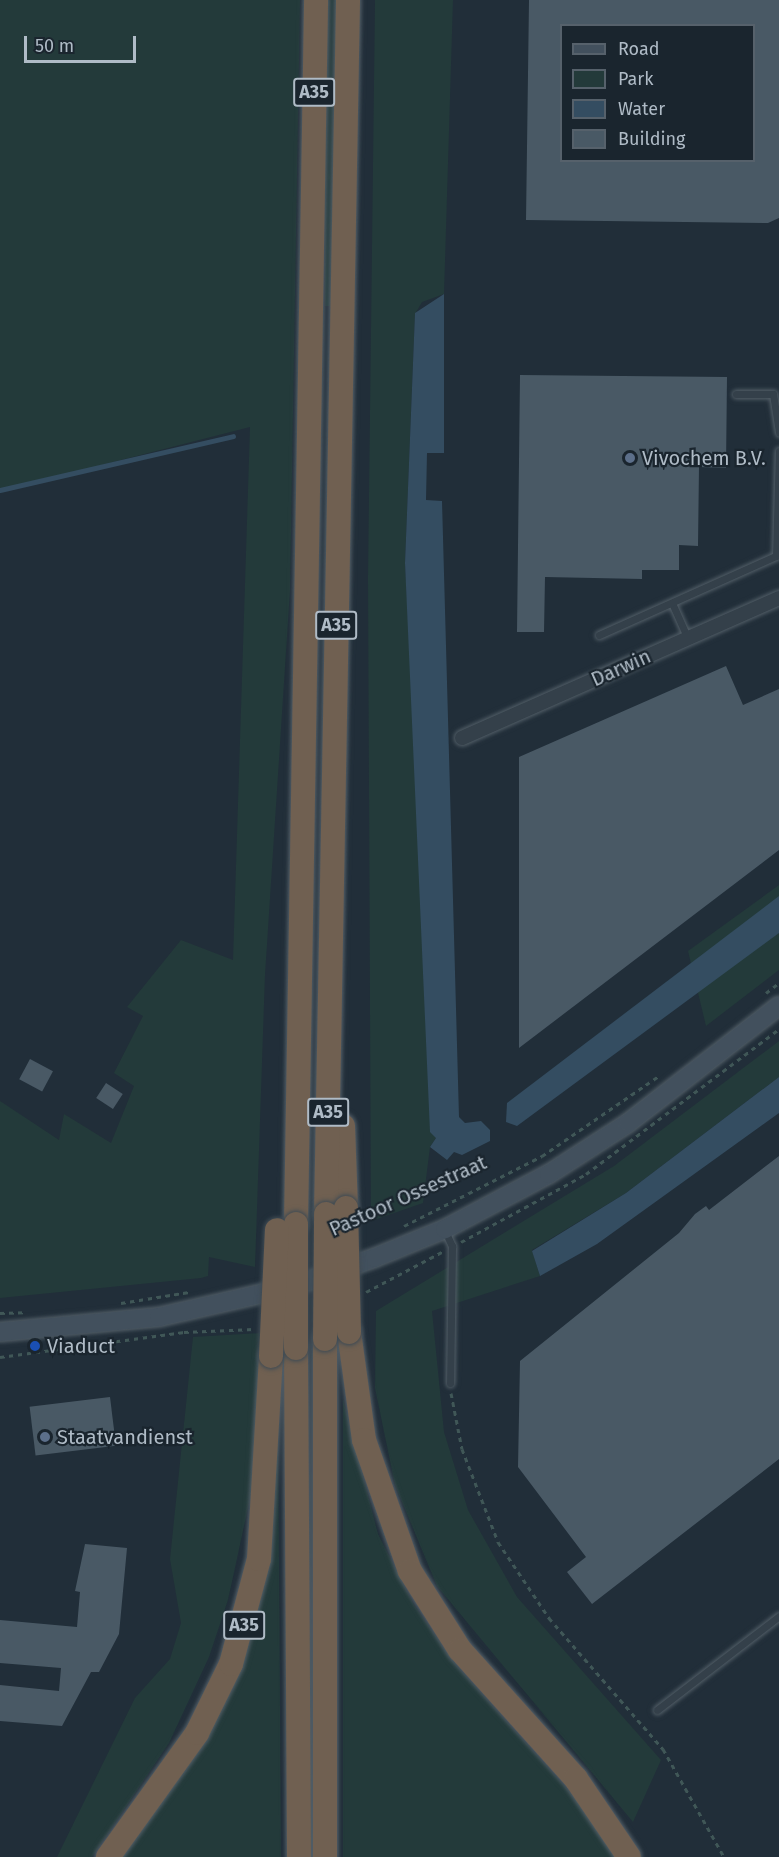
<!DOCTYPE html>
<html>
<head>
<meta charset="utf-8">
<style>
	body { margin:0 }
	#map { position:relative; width:779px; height:1857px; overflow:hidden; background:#212e39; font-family:"Fira Sans",sans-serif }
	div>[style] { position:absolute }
	.green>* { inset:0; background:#233a3a; transform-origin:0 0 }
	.water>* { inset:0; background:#344d61 }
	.stream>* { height:4.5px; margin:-2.25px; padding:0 2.25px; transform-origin:2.25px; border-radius:2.25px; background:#344d61 }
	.building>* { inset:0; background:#495965; transform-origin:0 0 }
	.path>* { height:3px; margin-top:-1.5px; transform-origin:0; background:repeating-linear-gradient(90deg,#405757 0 4.5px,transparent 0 9px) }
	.roads { filter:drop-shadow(0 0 2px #525e67) drop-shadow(0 0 2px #525e67) }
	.lane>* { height:7px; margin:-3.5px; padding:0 3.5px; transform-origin:3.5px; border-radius:3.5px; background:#34404a }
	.street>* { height:14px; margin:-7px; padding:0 7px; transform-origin:7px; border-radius:7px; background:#34404a }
	.secondary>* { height:18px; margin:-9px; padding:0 9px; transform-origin:9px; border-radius:9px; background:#42505d }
	.highway>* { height:24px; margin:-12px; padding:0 12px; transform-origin:12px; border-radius:12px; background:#706051 }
	.bridges { filter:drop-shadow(0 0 2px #3f4b54) drop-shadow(0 0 2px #3f4b54) }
	.highway-bridge>* { height:24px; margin:-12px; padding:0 12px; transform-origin:12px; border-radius:12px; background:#706051 }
	.dots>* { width:16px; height:16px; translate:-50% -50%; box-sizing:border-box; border:3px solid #1a252e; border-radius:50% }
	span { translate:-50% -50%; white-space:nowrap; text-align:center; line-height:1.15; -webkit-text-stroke:4.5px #1a252e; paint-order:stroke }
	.shield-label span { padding:2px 4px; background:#1a252e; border:2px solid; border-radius:4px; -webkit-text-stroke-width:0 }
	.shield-label { font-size:18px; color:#afbbc6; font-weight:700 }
	.poi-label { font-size:20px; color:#afbbc6 }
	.left { translate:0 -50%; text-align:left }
	.street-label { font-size:20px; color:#afbbc6 }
	.legend { position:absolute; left:560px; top:24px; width:195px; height:138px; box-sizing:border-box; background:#1a252e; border:2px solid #56616b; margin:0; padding:8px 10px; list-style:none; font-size:18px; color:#afbbc6 }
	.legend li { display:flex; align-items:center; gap:12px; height:30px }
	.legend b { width:30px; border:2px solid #56616b }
	.scale { position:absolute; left:24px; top:36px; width:112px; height:27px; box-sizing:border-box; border:3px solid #afbbc6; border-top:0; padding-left:8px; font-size:18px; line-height:21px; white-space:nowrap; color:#afbbc6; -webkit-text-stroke:4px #1a252e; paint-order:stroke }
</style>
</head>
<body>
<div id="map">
	<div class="green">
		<i style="clip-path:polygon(0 0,300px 0,290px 590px,265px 975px,255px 1267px,209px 1257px,208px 1276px,201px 1278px,0 1298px,0 1101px,59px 1140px,64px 1114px,111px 1143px,134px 1086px,114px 1073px,143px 1016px,127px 1007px,181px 940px,233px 960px,250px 427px,0 491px)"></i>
		<i style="left:325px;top:0;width:21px;height:306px"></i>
		<i style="clip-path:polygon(375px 0,453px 0,444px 294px,422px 302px,415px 314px,405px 563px,436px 1138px,430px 1147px,423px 1203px,371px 1221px,368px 578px)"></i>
		<i style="clip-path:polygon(779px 885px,779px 970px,706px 1026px,688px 951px)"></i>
		<i style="clip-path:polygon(779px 1041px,779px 1077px,626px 1193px,532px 1250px,540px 1276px,432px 1311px,444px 1432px,468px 1510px,517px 1597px,661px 1760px,633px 1822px,437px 1586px,395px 1485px,375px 1388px,376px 1311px,614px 1166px)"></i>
		<i style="clip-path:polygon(262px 1333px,251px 1494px,228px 1600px,209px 1657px,169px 1743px,92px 1857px,57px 1857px,135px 1698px,170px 1659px,181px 1623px,170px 1559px,193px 1337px)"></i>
		<i style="clip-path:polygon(343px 1399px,378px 1534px,414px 1605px,456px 1665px,576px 1799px,617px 1857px,343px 1857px)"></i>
		<i style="clip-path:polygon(278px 1413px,281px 1857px,118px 1857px,217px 1716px)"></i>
	</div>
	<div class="water">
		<i style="clip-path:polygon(444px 294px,444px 453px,427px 453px,426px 500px,442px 501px,459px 1117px,465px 1123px,481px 1121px,490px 1130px,490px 1141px,462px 1155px,454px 1152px,447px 1160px,430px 1147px,436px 1138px,430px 1132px,405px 563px,415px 313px)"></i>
		<i style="clip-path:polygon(779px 896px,779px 933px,517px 1126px,506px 1122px,507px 1103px)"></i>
		<i style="clip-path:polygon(779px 1077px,779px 1113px,597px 1244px,540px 1276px,532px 1251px,626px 1193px)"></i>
	</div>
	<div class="stream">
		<i style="left:0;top:490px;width:239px;rotate:-13deg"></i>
	</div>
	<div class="building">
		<i style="clip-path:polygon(evenodd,529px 0,779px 0,779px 218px,768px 223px,526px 220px,529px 0,561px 26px,753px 26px,753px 160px,561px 160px,561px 26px)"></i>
		<i style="clip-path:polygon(520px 375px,727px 377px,726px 468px,699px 467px,698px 546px,679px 545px,679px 570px,642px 570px,642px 579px,545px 577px,544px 632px,517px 632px)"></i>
		<i style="clip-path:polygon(726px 666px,743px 705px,779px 689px,779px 850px,519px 1048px,519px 757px)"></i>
		<i style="left:30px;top:1059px;width:26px;height:23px;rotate:28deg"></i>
		<i style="left:106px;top:1083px;width:20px;height:18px;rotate:33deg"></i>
		<i style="clip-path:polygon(779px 1156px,779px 1459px,592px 1604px,567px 1572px,586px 1557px,518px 1467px,520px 1361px,679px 1233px,695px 1214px,706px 1206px,709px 1210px)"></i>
		<i style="left:110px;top:1397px;width:49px;height:81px;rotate:83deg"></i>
		<i style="clip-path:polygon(85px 1544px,127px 1548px,119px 1634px,99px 1672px,91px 1672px,62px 1726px,0 1721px,0 1685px,59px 1691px,61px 1668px,0 1663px,0 1620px,77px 1627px,80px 1592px,75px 1591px)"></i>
	</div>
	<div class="path">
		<i style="left:766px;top:993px;width:16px;rotate:-38deg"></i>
		<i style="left:404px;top:1226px;width:155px;rotate:-26.9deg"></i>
		<i style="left:542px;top:1156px;width:142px;rotate:-34.4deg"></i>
		<i style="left:461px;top:1242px;width:142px;rotate:-28.5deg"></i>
		<i style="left:586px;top:1174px;width:241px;rotate:-36.9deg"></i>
		<i style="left:366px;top:1292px;width:86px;rotate:-27.8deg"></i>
		<i style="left:121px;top:1303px;width:69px;rotate:-9.2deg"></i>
		<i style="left:0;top:1313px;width:25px;rotate:-2deg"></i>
		<i style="left:0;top:1357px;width:186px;rotate:-7.7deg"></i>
		<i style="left:184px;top:1332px;width:70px;rotate:-2.5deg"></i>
		<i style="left:451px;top:1393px;width:57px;rotate:78.9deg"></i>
		<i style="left:462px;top:1449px;width:100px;rotate:68.8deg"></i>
		<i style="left:498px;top:1542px;width:92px;rotate:56.1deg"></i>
		<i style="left:549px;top:1618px;width:174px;rotate:49deg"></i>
		<i style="left:663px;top:1749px;width:124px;rotate:60.5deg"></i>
	</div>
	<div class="roads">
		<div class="lane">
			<i style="left:736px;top:394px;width:37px"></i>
			<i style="left:773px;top:394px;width:39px;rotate:81deg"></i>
			<i style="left:672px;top:603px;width:39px;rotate:66deg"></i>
			<i style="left:599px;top:635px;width:194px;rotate:-24.1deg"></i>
			<i style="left:776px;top:556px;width:105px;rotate:-88.4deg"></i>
			<i style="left:445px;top:1231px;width:17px;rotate:65deg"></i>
			<i style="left:452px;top:1246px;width:137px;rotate:90.8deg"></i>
			<i style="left:657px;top:1710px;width:154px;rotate:-37.6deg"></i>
		</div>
		<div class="street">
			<i style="left:462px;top:738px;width:347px;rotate:-23.8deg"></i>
		</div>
		<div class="secondary">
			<i style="left:0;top:1332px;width:160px;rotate:-5.4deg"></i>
			<i style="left:159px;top:1317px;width:135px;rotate:-12.8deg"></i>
			<i style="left:291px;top:1287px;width:88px;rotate:-19.3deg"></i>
			<i style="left:374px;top:1258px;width:77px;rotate:-22.2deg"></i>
			<i style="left:445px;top:1229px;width:118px;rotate:-27.9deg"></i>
			<i style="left:549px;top:1174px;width:94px;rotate:-32.8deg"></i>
			<i style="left:628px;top:1123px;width:191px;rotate:-37.8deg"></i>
		</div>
		<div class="highway">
			<i style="left:343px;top:1126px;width:82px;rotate:87.9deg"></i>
			<i style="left:326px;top:1214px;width:1214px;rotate:-88.96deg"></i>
			<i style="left:296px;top:1224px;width:1224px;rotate:-89.06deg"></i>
			<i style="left:349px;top:1332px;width:109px;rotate:82.1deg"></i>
			<i style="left:364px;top:1440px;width:139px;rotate:70.7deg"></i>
			<i style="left:410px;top:1571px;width:93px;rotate:57.7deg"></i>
			<i style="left:460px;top:1650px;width:173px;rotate:48deg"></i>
			<i style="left:576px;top:1779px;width:94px;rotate:55.8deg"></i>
			<i style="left:296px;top:1348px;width:509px;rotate:89.66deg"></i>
			<i style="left:108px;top:1857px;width:153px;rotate:-54.3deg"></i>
			<i style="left:197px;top:1733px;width:77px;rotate:-63.8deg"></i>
			<i style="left:231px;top:1664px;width:109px;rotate:-75.1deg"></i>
			<i style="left:259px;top:1559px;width:203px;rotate:-86.6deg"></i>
			<i style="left:325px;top:1857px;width:518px;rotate:-90deg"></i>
		</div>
	</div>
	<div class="bridges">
		<div class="highway-bridge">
			<i style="left:346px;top:1208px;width:124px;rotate:88.6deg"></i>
			<i style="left:325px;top:1339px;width:125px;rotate:-89.5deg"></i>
			<i style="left:296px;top:1348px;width:124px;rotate:-90deg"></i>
			<i style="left:271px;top:1356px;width:126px;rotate:-87.3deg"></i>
		</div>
	</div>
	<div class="dots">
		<i style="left:630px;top:458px;background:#5c6f8a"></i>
		<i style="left:35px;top:1346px;background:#1a4fb4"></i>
		<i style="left:45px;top:1437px;background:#5c6f8a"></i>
	</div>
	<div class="shield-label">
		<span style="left:314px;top:92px">A35</span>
		<span style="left:336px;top:625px">A35</span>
		<span style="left:328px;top:1112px">A35</span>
		<span style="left:244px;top:1625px">A35</span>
	</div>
	<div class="poi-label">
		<span class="left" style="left:642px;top:458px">Vivochem B.V.</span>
		<span class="left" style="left:47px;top:1346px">Viaduct</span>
		<span class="left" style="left:57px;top:1437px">Staatvandienst</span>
	</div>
	<div class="street-label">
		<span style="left:621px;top:668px;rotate:-24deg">Darwin</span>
		<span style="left:408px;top:1196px;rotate:-24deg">Pastoor Ossestraat</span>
	</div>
	<ul class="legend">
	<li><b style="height:8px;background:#42505d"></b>Road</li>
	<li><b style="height:16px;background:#233a3a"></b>Park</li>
	<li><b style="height:16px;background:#344d61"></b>Water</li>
	<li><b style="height:16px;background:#495965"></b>Building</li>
	</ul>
	<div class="scale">50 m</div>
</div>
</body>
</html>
